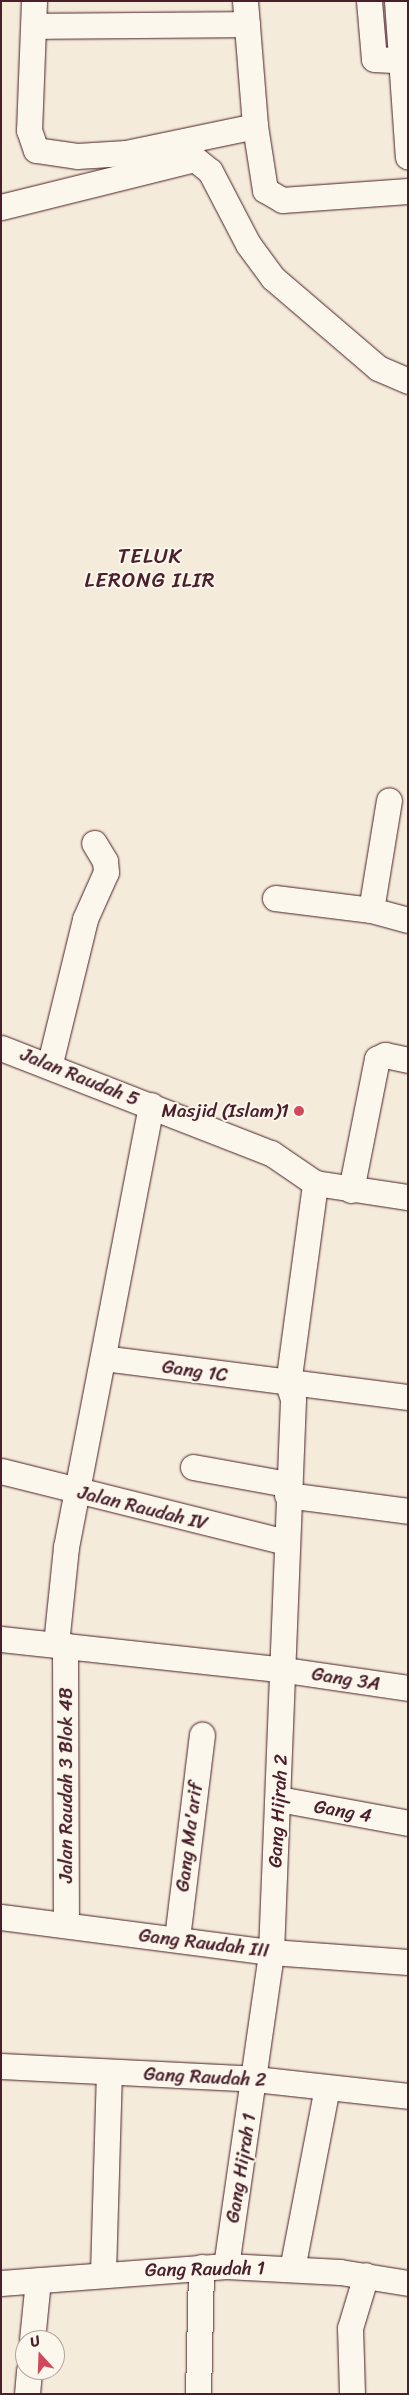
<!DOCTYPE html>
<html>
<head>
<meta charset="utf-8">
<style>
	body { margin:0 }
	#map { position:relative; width:409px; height:2395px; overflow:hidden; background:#f5ebda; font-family:Sriracha,sans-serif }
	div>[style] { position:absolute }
	.roads { filter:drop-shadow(0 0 1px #4a1f2b) drop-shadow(0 0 1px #4a1f2b) }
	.street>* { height:25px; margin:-12.5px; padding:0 12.5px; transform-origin:12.5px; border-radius:12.5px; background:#fbf7ec }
	.dots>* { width:14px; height:14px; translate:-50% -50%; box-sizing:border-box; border:2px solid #fbf7ec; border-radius:50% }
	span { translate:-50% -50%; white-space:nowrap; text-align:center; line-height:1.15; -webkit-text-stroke:4px #fbf7ec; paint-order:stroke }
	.street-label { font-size:19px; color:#4a1f2b }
	.poi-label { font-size:19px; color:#4a1f2b }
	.right { translate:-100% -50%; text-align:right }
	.quarter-label { font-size:21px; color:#4a1f2b; letter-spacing:1px }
	.frame { position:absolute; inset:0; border:2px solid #4a1f2b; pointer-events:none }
	.north { position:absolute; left:15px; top:2330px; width:50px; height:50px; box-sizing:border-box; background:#fbf7ec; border:1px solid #b4a19f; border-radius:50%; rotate:340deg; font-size:14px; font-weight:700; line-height:20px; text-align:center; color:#4a1f2b }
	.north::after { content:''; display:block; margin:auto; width:18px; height:22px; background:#d1495b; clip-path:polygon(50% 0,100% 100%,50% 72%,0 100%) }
</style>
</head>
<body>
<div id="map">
	<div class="roads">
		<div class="street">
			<i style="left:34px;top:1px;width:129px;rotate:92.2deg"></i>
			<i style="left:29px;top:130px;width:21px;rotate:71deg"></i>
			<i style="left:36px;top:150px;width:41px;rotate:8.3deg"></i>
			<i style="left:77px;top:156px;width:49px;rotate:-3.5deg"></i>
			<i style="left:126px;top:153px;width:132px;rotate:-11.8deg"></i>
			<i style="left:245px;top:1px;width:125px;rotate:85.4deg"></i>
			<i style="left:255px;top:126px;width:65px;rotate:81.1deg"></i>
			<i style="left:265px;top:190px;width:20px;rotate:30deg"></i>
			<i style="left:282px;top:200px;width:126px;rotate:-4.1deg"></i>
			<i style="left:369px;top:1px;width:58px;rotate:85.1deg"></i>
			<i style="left:374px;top:59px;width:34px;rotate:3deg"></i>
			<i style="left:397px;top:1px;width:156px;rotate:86deg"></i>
			<i style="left:34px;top:26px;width:213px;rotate:-0.5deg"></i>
			<i style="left:1px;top:207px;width:200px;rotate:-13.9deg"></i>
			<i style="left:195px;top:159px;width:19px;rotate:39deg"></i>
			<i style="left:210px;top:171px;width:82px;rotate:62.5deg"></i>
			<i style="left:248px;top:244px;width:42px;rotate:53.7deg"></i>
			<i style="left:273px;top:278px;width:138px;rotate:40.6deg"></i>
			<i style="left:378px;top:368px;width:33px;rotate:23deg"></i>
			<i style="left:275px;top:898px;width:97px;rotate:7.1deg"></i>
			<i style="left:371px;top:910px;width:38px;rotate:15deg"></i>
			<i style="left:371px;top:910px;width:111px;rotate:-80.7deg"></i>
			<i style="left:1px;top:1048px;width:290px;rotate:21.3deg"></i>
			<i style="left:271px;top:1153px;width:53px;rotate:34.3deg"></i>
			<i style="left:315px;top:1183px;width:94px;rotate:8.6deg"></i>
			<i style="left:50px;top:1063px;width:148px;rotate:-76.3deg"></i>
			<i style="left:85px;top:919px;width:51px;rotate:-65.9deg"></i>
			<i style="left:106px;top:872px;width:11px;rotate:-95deg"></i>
			<i style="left:105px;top:861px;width:21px;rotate:-121deg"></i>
			<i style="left:351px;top:1190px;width:134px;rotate:-78.8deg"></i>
			<i style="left:377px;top:1059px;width:9px;rotate:-27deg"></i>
			<i style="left:385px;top:1055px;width:24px;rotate:12deg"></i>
			<i style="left:103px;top:1358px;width:307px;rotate:7.3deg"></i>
			<i style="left:193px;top:1467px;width:96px;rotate:10.3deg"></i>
			<i style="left:1px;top:1471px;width:294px;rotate:14deg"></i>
			<i style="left:287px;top:1495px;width:122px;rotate:7.5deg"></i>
			<i style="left:1px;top:1639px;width:286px;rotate:6.2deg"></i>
			<i style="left:285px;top:1670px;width:124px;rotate:8.3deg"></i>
			<i style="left:56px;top:1644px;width:98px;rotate:-84.1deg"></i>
			<i style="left:66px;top:1547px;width:450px;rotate:-79.1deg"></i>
			<i style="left:65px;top:1645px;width:280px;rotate:89.8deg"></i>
			<i style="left:279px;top:1799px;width:131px;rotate:10.5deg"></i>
			<i style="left:1px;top:1917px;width:272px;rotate:7.4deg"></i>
			<i style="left:271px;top:1952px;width:137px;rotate:4.2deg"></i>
			<i style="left:177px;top:1938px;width:205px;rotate:-83deg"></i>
			<i style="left:1px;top:2066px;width:254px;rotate:2.9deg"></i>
			<i style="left:255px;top:2079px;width:154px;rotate:6.3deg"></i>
			<i style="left:226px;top:2266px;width:317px;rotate:-81.8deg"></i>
			<i style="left:271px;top:1952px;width:553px;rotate:-87.72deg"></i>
			<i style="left:293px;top:1399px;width:16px;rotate:-108deg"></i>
			<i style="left:288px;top:1384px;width:203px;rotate:-82.3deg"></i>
			<i style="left:292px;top:2269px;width:184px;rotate:-79.1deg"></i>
			<i style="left:103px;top:2273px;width:201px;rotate:-88.3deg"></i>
			<i style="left:1px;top:2283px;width:226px;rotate:-4.3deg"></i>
			<i style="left:226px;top:2266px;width:114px;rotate:3deg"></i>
			<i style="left:340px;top:2272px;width:69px;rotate:9.2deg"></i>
			<i style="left:32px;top:2340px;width:60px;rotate:-84.3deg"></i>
			<i style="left:27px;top:2394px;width:24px;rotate:-85deg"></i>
			<i style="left:198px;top:2394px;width:127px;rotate:-88.6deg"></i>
			<i style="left:352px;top:2394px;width:66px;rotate:-91.7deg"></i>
			<i style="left:350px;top:2328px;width:55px;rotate:-73.2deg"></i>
		</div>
	</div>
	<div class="dots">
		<i style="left:299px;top:1111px;background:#d1495b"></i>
	</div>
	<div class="street-label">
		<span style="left:80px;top:1077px;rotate:22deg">Jalan Raudah 5</span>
		<span style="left:195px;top:1371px;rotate:8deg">Gang 1C</span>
		<span style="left:143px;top:1508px;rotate:14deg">Jalan Raudah IV</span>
		<span style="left:346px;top:1679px;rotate:9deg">Gang 3A</span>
		<span style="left:66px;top:1785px;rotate:-90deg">Jalan Raudah 3 Blok 4B</span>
		<span style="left:278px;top:1811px;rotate:-87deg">Gang Hijrah 2</span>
		<span style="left:343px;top:1811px;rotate:10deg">Gang 4</span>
		<span style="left:189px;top:1837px;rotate:-83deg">Gang Ma'arif</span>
		<span style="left:204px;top:1943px;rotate:7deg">Gang Raudah III</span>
		<span style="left:205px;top:2077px;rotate:3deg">Gang Raudah 2</span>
		<span style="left:241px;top:2168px;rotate:-81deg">Gang Hijrah 1</span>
		<span style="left:205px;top:2269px;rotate:-1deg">Gang Raudah 1</span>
	</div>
	<div class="poi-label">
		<span class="right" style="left:289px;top:1111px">Masjid (Islam)1</span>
	</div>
	<div class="quarter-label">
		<span style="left:150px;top:568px">TELUK<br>LERONG ILIR</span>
	</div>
	<div class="frame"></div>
	<div class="north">U</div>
</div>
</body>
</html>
